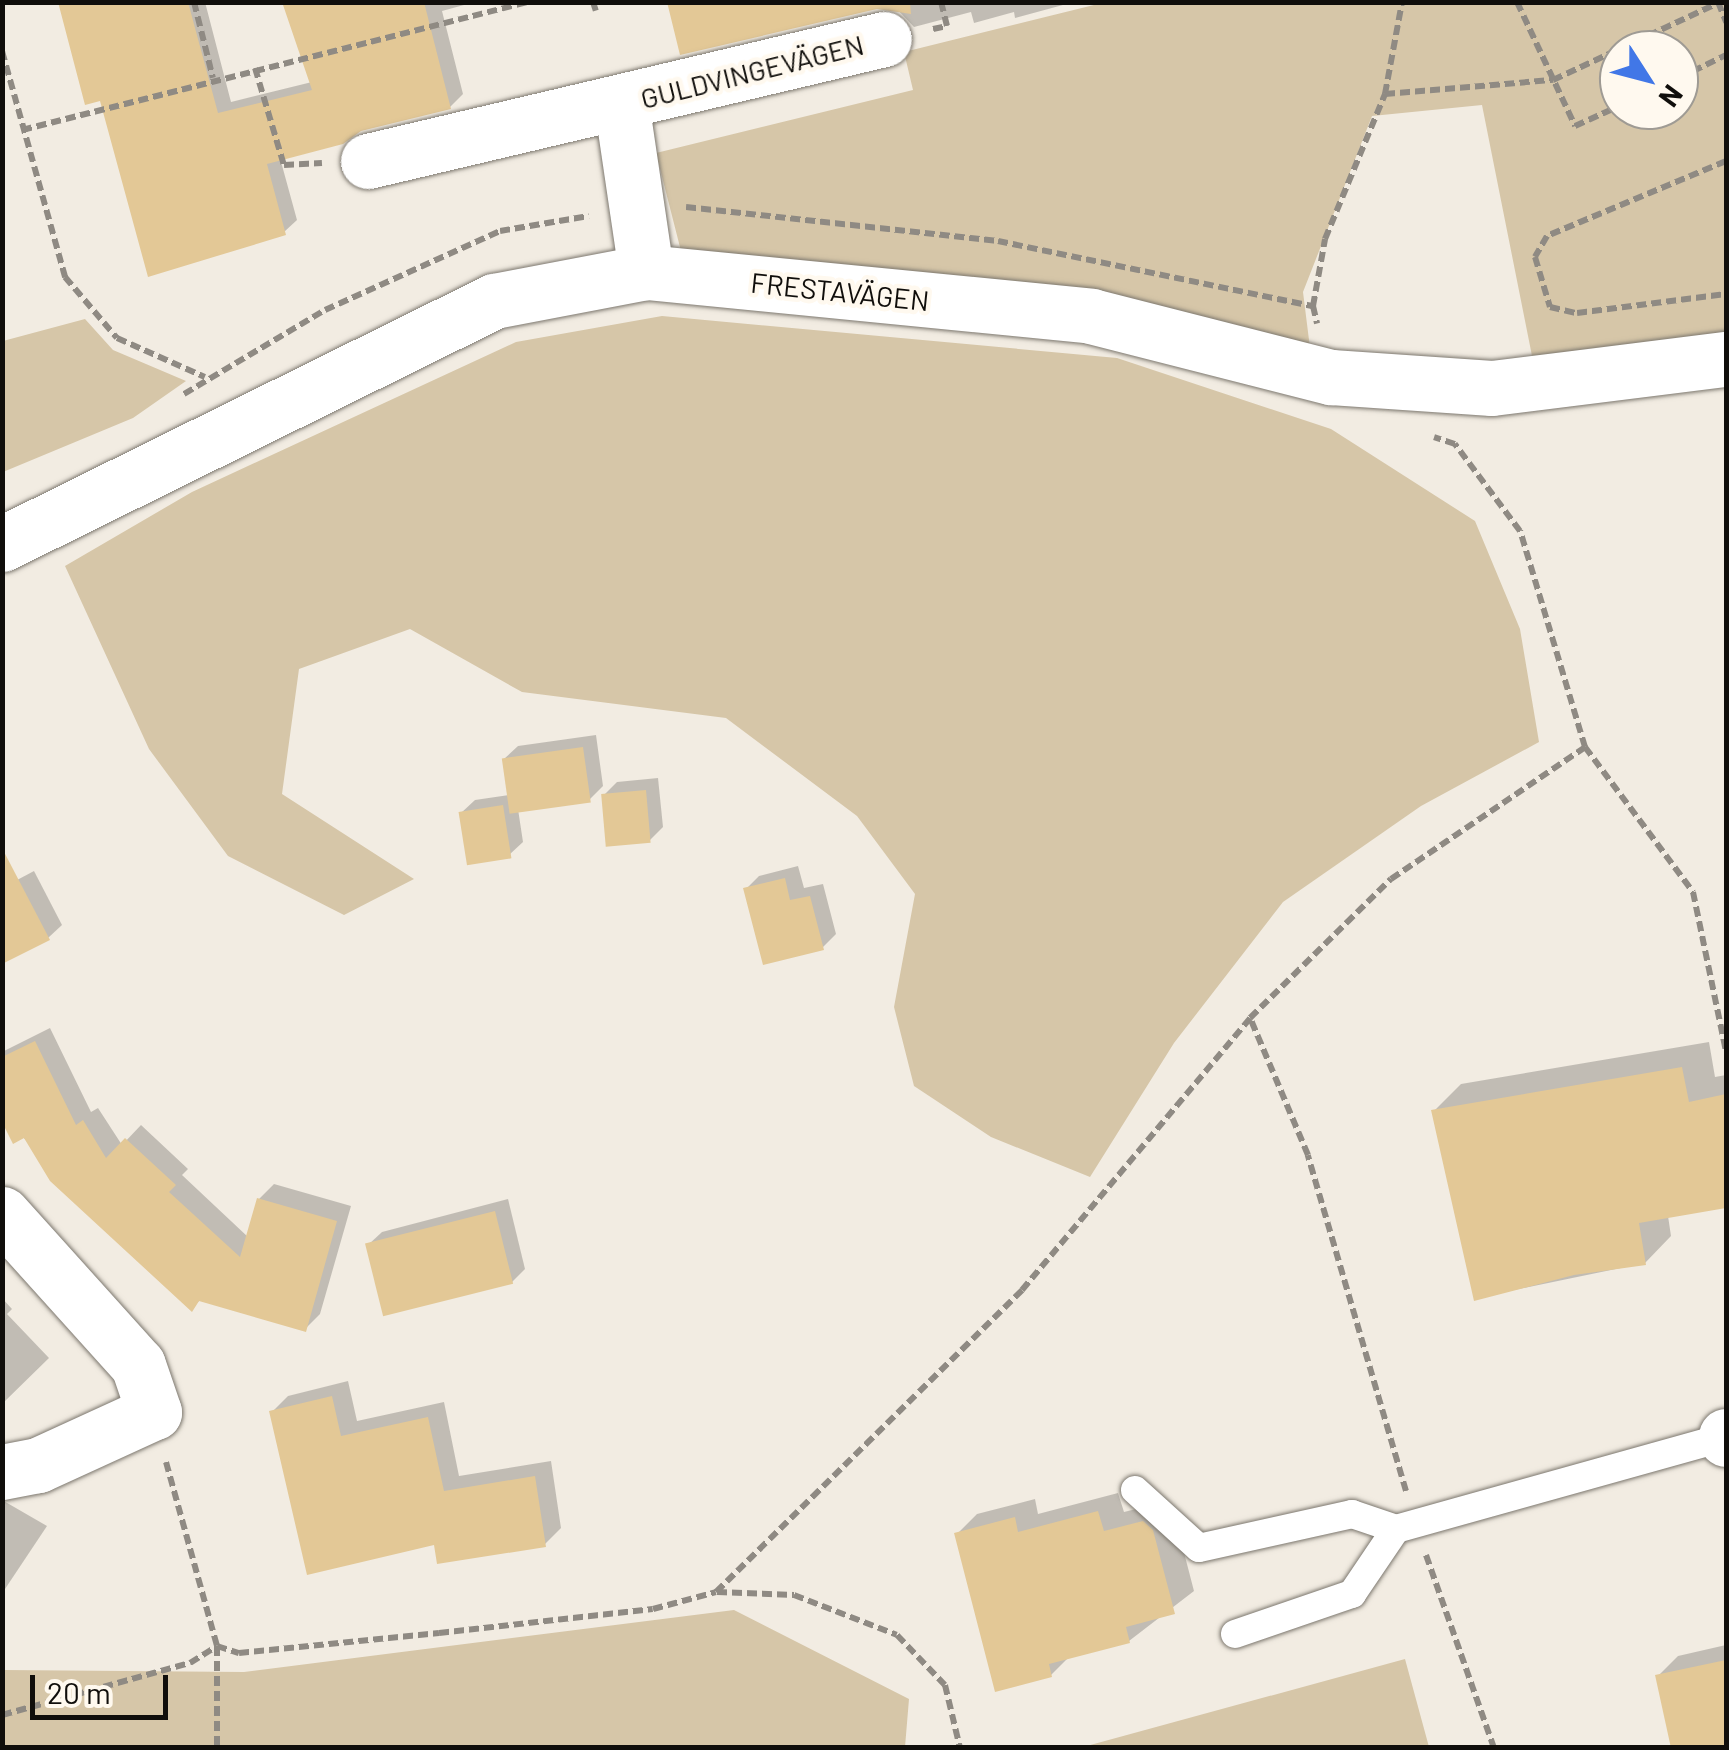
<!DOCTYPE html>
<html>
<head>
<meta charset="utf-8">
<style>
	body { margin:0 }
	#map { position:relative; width:1729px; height:1750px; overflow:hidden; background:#f2ece2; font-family:Barlow,sans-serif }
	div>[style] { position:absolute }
	.green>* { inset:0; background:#d6c6a8 }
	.shadow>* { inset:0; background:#0003 }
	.building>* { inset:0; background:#e3c896; transform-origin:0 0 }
	.path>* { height:6px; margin-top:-3px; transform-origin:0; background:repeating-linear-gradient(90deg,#8f8a83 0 10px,transparent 0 15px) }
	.roads { filter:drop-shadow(0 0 2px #7c776e) drop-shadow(0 0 2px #7c776e) }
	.service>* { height:28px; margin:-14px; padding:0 14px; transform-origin:14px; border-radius:14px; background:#fff }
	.minor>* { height:55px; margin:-27.5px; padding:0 27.5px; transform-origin:27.5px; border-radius:27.5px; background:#fff }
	span { translate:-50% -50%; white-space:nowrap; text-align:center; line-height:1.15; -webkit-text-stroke:9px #fff9ef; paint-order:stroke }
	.street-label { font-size:28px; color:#100e0b }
	.frame { position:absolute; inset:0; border:5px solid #100e0b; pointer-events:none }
	.north { position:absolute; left:1599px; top:30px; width:100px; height:100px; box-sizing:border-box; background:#fff9ef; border:2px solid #9f9b94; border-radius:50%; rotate:126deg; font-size:28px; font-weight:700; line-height:40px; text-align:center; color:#100e0b }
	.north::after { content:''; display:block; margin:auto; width:35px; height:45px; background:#4177e7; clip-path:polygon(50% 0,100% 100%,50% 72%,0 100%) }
	.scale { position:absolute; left:30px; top:1675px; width:138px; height:45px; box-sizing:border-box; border:5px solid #100e0b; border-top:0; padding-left:12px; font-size:30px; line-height:35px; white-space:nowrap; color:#100e0b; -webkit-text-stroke:8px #fff9ef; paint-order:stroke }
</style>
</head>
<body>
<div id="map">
	<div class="green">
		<i style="clip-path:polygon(evenodd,1102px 3px,1726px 3px,1726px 333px,1533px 361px,1482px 105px,1372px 116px,1303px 292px,1311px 356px,682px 255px,656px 153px,913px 90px,904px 52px,1102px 3px,1619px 50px,1679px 50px,1679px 110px,1619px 110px,1619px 50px)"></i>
		<i style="clip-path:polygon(662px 316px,1117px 358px,1331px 429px,1475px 521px,1520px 629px,1539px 742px,1421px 806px,1283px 902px,1174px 1043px,1090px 1177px,991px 1137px,914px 1086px,894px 1007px,915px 894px,857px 816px,726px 718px,522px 692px,410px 629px,299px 669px,282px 794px,414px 879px,344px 915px,228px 856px,149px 749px,65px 566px,192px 492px,516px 342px)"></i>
		<i style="clip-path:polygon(85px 319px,113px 350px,186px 381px,133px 418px,3px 472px,3px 341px)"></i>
		<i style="clip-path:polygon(734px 1610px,909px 1699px,905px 1747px,3px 1747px,3px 1670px,244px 1672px)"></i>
		<i style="clip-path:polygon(1405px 1659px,1429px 1747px,1083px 1747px)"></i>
	</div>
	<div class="shadow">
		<i style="clip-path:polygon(61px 2px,205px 2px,231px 102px,312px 82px,285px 2px,475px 2px,442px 11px,463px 94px,450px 107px,360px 128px,280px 158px,297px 220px,284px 232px,101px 98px)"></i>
		<i style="clip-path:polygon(669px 2px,1074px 2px,1015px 18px,1014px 12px,974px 23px,971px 12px,914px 27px,895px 7px)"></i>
		<i style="clip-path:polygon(596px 735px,603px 786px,589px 800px,518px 809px,523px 842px,509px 855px,461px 813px,475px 800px,509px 795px,504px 759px,518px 746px)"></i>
		<i style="clip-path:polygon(658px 778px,663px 827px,650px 840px,604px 795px,617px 782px)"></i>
		<i style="clip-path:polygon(798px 866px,804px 888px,823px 884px,836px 934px,822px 948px,746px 889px,759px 876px)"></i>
		<i style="clip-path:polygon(34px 871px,62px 925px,48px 938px,2px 888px)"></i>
		<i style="clip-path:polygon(50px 1028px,91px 1112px,98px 1108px,122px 1145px,141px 1125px,188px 1169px,182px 1175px,248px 1237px,259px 1199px,274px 1184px,351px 1206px,320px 1314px,305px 1329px,201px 1299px,192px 1308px,2px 1116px,2px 1052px)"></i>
		<i style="clip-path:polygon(1709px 1042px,1715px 1077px,1726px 1075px,1726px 1206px,1668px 1216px,1671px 1236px,1645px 1263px,1475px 1298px,1434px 1111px,1461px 1084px)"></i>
		<i style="clip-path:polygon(508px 1199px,525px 1269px,512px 1282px,368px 1245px,382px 1232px)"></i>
		<i style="clip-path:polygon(2px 1298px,12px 1309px,7px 1314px,49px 1358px,2px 1404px)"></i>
		<i style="clip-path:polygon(348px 1381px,357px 1421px,444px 1402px,459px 1476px,551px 1461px,561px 1528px,545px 1544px,436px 1542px,272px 1412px,288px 1396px)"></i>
		<i style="clip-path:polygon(1118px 1493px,1124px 1512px,1164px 1502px,1173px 1510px,1194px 1591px,1129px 1641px,1070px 1656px,1051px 1675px,957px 1534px,977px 1514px,1035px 1499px,1038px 1514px)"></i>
		<i style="clip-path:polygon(2px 1500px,47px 1526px,5px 1589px,2px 1588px)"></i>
		<i style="clip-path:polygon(1726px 1645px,1726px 1748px,1673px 1748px,1658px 1676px,1678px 1656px)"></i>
	</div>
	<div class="building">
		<i style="clip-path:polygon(58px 2px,188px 2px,218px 113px,312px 90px,282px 2px,424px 2px,451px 109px,361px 131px,343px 144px,267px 164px,286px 235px,148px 277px,100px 101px,85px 105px)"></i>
		<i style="clip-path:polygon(667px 2px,910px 2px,911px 14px,877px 9px,680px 55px)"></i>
		<i style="left:583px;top:747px;width:56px;height:82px;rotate:82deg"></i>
		<i style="left:646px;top:790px;width:53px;height:45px;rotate:85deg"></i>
		<i style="left:503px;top:805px;width:54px;height:45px;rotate:81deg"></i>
		<i style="clip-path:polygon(2px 848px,50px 940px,2px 964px)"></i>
		<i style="clip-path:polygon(785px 878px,790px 900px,810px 896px,824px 950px,763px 965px,743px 888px)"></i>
		<i style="clip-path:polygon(35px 1041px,76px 1125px,83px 1120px,106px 1158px,125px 1138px,176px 1185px,169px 1192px,240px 1257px,257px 1198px,337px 1221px,306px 1332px,199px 1301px,192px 1312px,50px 1181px,24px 1138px,13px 1144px,2px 1122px,2px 1057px)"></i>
		<i style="clip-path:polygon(1682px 1067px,1689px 1102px,1726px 1094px,1726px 1208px,1639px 1223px,1646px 1265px,1574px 1275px,1474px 1301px,1431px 1110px)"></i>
		<i style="left:495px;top:1211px;width:75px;height:134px;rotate:76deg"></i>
		<i style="clip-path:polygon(332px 1396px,341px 1436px,428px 1417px,444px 1491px,535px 1476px,546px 1547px,437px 1564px,434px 1545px,307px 1575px,269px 1411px)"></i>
		<i style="clip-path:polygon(1098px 1511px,1104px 1531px,1143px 1521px,1153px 1530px,1175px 1614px,1126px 1627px,1130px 1643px,1049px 1664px,1052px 1677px,995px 1692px,954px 1533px,1015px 1517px,1018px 1532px)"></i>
		<i style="clip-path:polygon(1726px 1660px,1726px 1748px,1671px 1748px,1655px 1675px)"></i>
	</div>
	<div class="path">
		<i style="left:194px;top:2px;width:78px;rotate:76deg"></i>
		<i style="left:593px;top:2px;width:9px;rotate:72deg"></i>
		<i style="left:1517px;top:2px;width:137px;rotate:64.9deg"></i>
		<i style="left:1575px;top:126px;width:48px;rotate:-24.4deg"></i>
		<i style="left:1718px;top:2px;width:22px;rotate:68deg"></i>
		<i style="left:933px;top:29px;width:14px;rotate:-12deg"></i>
		<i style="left:947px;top:26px;width:25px;rotate:-104deg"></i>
		<i style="left:2px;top:51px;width:235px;rotate:74.4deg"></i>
		<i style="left:65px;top:277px;width:80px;rotate:49.6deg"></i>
		<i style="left:117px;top:338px;width:96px;rotate:23.9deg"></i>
		<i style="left:255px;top:68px;width:101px;rotate:73.4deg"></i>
		<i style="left:284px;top:165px;width:38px;rotate:-3deg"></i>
		<i style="left:1679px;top:78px;width:52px;rotate:-26.1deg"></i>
		<i style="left:1385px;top:94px;width:169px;rotate:-4.8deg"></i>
		<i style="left:1553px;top:80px;width:184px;rotate:-25deg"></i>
		<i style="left:22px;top:130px;width:522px;rotate:-14.2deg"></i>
		<i style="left:1726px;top:161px;width:194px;rotate:157.3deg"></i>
		<i style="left:1547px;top:236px;width:24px;rotate:120deg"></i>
		<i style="left:1535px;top:257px;width:52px;rotate:73.3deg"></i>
		<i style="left:1550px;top:307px;width:28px;rotate:13deg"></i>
		<i style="left:1577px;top:313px;width:150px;rotate:-7.3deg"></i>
		<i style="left:686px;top:207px;width:314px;rotate:6.2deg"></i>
		<i style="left:998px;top:241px;width:322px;rotate:11.7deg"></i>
		<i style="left:1313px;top:306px;width:68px;rotate:-79.8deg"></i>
		<i style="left:1325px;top:239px;width:157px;rotate:-67.5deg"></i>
		<i style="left:1385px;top:94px;width:94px;rotate:-79.5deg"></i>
		<i style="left:1313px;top:306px;width:18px;rotate:77deg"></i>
		<i style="left:184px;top:394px;width:164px;rotate:-30.8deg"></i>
		<i style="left:325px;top:310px;width:192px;rotate:-24.3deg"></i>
		<i style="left:500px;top:231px;width:90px;rotate:-9.6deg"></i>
		<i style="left:1585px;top:747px;width:181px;rotate:53.3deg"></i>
		<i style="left:1693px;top:892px;width:162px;rotate:78.3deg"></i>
		<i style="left:166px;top:1462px;width:191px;rotate:74.5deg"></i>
		<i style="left:217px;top:1646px;width:102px;rotate:90deg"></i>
		<i style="left:1406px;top:1491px;width:350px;rotate:-106.3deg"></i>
		<i style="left:1308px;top:1155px;width:149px;rotate:-112.9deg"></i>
		<i style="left:1250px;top:1018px;width:198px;rotate:-44.6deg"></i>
		<i style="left:1391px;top:879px;width:235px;rotate:-34.2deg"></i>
		<i style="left:1585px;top:747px;width:226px;rotate:-106.7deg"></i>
		<i style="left:1520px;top:531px;width:109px;rotate:-126.8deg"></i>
		<i style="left:1455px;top:444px;width:22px;rotate:-162deg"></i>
		<i style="left:1426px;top:1555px;width:205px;rotate:70.6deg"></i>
		<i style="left:717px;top:1592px;width:77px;rotate:2.2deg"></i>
		<i style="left:794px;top:1595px;width:110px;rotate:21.2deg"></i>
		<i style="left:897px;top:1635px;width:69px;rotate:46.2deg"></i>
		<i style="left:945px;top:1685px;width:65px;rotate:76.6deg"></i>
		<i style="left:2px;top:1715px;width:195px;rotate:-15.5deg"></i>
		<i style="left:190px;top:1663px;width:32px;rotate:-32deg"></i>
		<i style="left:217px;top:1646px;width:23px;rotate:18deg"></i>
		<i style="left:239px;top:1653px;width:201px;rotate:-5.7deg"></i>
		<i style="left:439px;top:1633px;width:215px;rotate:-6.4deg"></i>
		<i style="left:653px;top:1609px;width:65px;rotate:-15.1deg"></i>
		<i style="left:716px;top:1592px;width:430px;rotate:-44.6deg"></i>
		<i style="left:1022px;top:1290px;width:355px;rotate:-50deg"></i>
	</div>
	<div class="roads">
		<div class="service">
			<i style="left:1135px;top:1490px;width:86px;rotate:42.2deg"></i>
			<i style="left:1199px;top:1548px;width:157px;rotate:-12.5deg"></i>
			<i style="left:1352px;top:1514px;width:46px;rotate:18.8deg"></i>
			<i style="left:1396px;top:1529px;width:343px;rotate:-15.6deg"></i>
			<i style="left:1235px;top:1634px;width:124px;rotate:-18.9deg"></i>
			<i style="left:1352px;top:1594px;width:78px;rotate:-55.9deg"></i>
		</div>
		<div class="minor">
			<i style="left:621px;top:102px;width:172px;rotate:81.6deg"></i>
			<i style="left:368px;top:161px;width:530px;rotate:-13.3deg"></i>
			<i style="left:2px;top:544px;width:549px;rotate:-26.28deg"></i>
			<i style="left:494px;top:301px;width:155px;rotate:-10.8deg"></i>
			<i style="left:646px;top:272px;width:447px;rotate:5.6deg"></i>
			<i style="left:1091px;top:316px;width:248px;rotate:14.3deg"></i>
			<i style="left:1331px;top:377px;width:161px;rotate:3.9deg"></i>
			<i style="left:1492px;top:388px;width:236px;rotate:-7.1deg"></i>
			<i style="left:2px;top:1214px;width:203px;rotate:48deg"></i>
			<i style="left:138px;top:1365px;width:50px;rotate:71.2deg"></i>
			<i style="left:154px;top:1412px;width:128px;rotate:155.4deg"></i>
			<i style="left:38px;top:1465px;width:37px;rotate:169deg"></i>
			<i style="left:1726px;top:1436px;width:3px;rotate:90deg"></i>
		</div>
	</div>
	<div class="street-label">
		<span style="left:752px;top:71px;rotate:-14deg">GULDVINGEVÄGEN</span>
		<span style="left:840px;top:291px;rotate:6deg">FRESTAVÄGEN</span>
	</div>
	<div class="frame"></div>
	<div class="north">N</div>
	<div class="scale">20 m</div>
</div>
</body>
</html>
